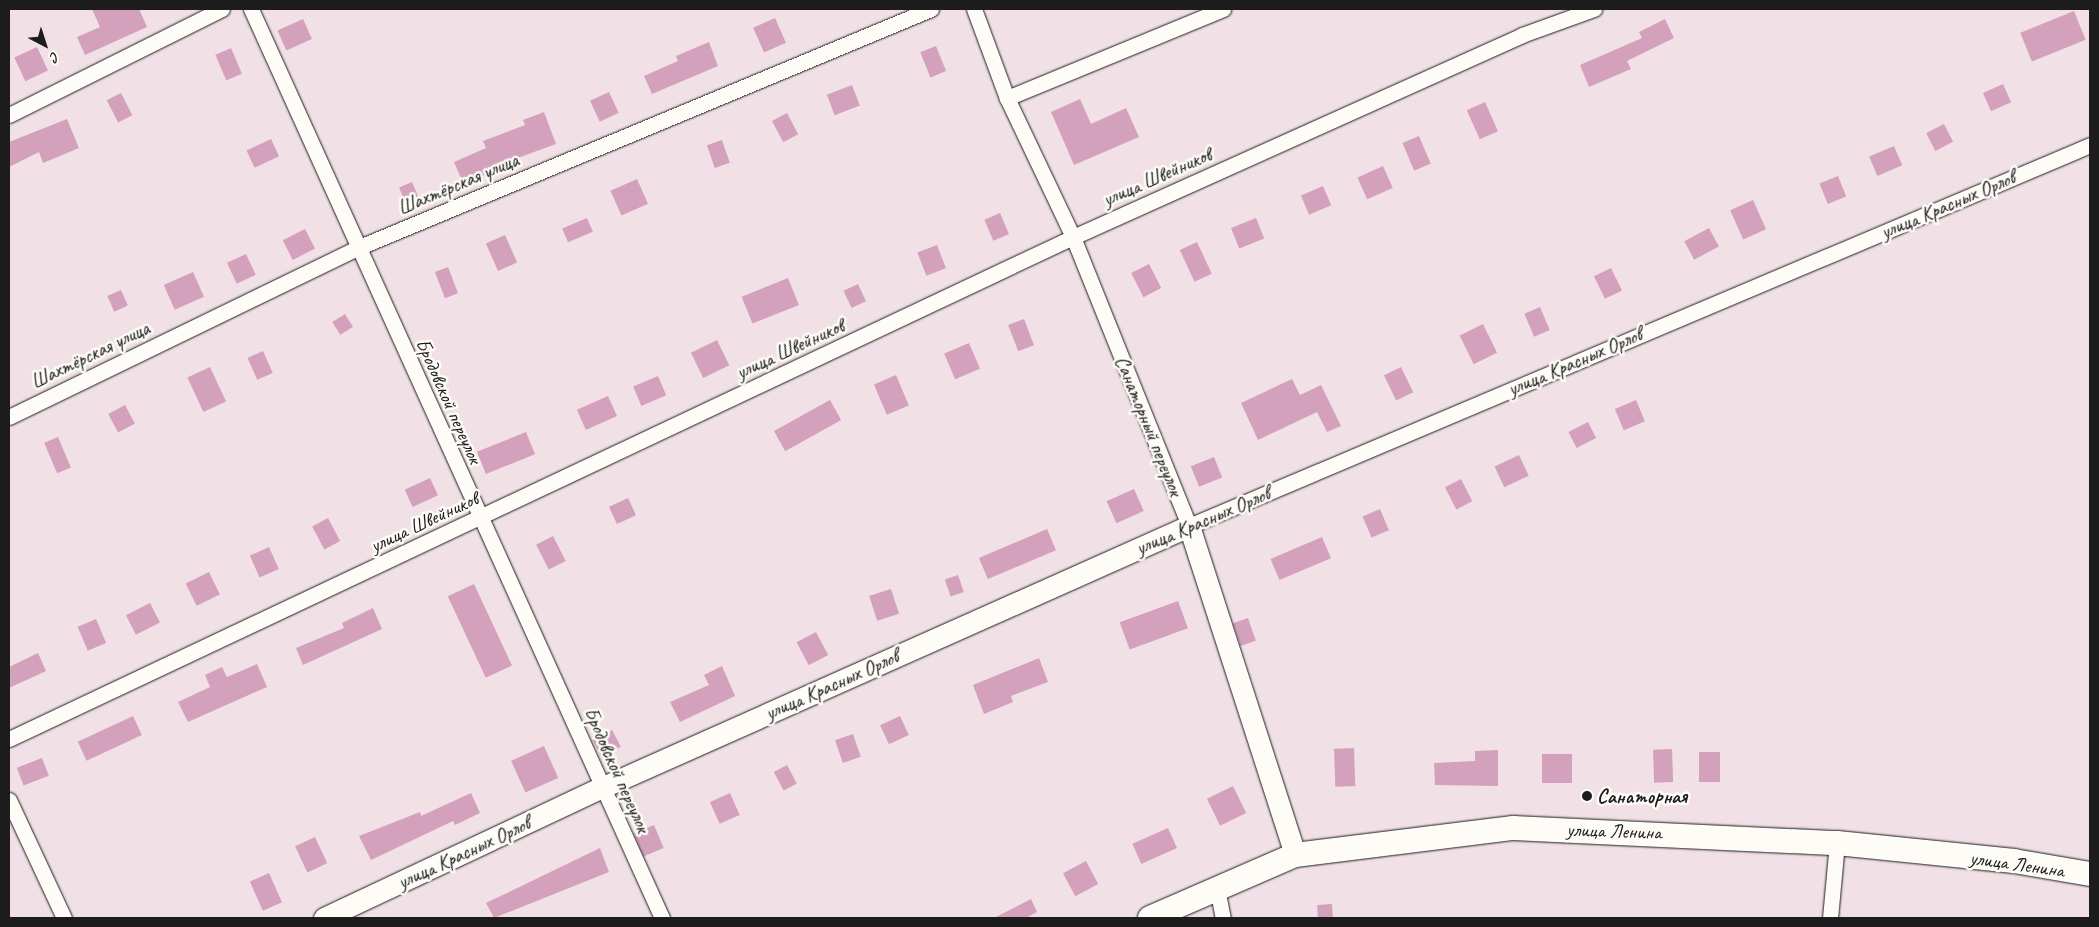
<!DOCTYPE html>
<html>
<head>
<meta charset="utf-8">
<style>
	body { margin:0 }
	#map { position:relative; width:2099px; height:927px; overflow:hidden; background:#f1e1e6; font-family:Caveat,sans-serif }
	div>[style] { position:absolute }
	.building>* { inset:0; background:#d4a1bd; transform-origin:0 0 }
	.roads { filter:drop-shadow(0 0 1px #1c1c1c) drop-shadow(0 0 1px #1c1c1c) }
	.street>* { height:15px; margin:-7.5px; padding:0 7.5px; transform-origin:7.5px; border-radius:7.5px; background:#fdfcf7 }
	.secondary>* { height:21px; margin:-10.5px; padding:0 10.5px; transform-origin:10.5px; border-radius:10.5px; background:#fdfcf7 }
	.primary>* { height:24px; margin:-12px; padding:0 12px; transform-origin:12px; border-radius:12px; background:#fdfcf7 }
	.dots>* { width:14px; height:14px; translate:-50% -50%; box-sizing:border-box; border:2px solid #fdfcf7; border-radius:50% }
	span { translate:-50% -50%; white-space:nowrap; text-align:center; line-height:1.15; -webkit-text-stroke:5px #fdfcf7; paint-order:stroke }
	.street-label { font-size:20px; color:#1c1c1c }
	.poi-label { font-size:20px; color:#1c1c1c; font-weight:700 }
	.left { translate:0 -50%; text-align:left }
	.frame { position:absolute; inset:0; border:10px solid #1c1c1c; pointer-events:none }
	.north { position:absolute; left:20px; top:20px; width:50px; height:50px; -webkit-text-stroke:4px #fdfcf7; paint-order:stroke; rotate:140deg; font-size:14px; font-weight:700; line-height:20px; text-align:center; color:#1c1c1c }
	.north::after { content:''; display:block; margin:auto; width:18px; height:22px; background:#1c1c1c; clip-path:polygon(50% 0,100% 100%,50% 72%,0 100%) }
</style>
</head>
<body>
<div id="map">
	<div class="building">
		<i style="clip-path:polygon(92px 9px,139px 9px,147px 27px,85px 55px,77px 37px,100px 27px)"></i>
		<i style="left:2074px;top:11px;width:31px;height:58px;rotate:68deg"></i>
		<i style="left:775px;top:18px;width:27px;height:24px;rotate:66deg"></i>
		<i style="left:303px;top:19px;width:22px;height:28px;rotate:66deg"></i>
		<i style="clip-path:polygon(1665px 19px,1674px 38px,1627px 61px,1631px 69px,1589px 87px,1580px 65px,1642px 38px,1639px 32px)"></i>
		<i style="clip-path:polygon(709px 42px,718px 66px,652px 94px,644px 76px,678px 61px,676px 56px)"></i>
		<i style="left:936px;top:46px;width:27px;height:17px;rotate:68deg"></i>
		<i style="left:37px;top:47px;width:26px;height:25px;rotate:65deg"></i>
		<i style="left:231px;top:48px;width:28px;height:17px;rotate:67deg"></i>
		<i style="left:2003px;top:84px;width:20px;height:22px;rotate:66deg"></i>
		<i style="left:852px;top:85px;width:22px;height:27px;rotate:69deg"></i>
		<i style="left:609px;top:92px;width:23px;height:21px;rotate:65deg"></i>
		<i style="left:121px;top:93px;width:25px;height:16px;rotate:63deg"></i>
		<i style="clip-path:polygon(1080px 99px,1091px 124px,1126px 108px,1139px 137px,1074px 165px,1051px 112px)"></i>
		<i style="left:1485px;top:102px;width:32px;height:20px;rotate:66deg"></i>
		<i style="clip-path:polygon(544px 112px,556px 144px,515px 159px,517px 164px,463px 183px,454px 162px,486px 148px,483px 141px,525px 125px,523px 120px)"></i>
		<i style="left:787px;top:113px;width:24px;height:17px;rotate:62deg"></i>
		<i style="clip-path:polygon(67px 119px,79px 148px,43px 163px,39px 152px,9px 167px,9px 142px)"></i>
		<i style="left:1944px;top:124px;width:20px;height:20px;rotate:63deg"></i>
		<i style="left:1419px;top:136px;width:30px;height:18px;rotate:67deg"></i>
		<i style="left:271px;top:139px;width:19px;height:27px;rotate:65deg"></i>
		<i style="left:722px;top:140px;width:24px;height:16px;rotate:71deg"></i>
		<i style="left:1894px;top:146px;width:21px;height:27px;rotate:67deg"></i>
		<i style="left:1383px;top:166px;width:24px;height:28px;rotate:66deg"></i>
		<i style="left:1838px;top:176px;width:22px;height:20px;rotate:68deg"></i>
		<i style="left:637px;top:179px;width:27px;height:29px;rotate:66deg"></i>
		<i style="left:412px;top:182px;width:21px;height:14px;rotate:67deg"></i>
		<i style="left:1323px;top:186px;width:21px;height:24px;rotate:67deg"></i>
		<i style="left:1753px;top:200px;width:32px;height:25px;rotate:66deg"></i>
		<i style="left:1000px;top:213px;width:23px;height:17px;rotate:67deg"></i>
		<i style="left:587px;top:218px;width:15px;height:27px;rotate:67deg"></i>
		<i style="left:1256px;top:218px;width:22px;height:27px;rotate:68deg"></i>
		<i style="left:1709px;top:228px;width:21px;height:28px;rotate:62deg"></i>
		<i style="left:305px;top:229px;width:22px;height:25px;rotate:63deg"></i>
		<i style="left:505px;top:235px;width:30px;height:21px;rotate:66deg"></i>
		<i style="left:1197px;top:242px;width:35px;height:19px;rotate:65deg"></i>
		<i style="left:937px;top:245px;width:25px;height:21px;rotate:69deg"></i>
		<i style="left:246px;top:254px;width:23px;height:21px;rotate:65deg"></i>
		<i style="left:1149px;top:264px;width:27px;height:20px;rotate:63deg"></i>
		<i style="left:448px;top:267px;width:28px;height:14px;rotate:69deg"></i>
		<i style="left:1611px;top:268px;width:25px;height:19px;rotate:64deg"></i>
		<i style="left:193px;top:272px;width:27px;height:32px;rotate:66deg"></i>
		<i style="left:788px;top:278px;width:29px;height:50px;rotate:68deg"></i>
		<i style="left:858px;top:284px;width:19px;height:16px;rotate:65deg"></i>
		<i style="left:121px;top:290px;width:17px;height:15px;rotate:66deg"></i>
		<i style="left:1540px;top:307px;width:25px;height:17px;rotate:67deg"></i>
		<i style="left:345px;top:314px;width:15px;height:15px;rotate:58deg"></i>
		<i style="left:1024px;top:319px;width:28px;height:17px;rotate:69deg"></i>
		<i style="left:1483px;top:324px;width:32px;height:26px;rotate:64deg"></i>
		<i style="left:717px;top:340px;width:28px;height:29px;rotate:64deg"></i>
		<i style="left:969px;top:343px;width:28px;height:27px;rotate:67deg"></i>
		<i style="left:263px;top:351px;width:24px;height:17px;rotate:66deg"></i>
		<i style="left:210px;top:367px;width:38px;height:25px;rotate:65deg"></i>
		<i style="left:1401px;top:367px;width:28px;height:19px;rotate:64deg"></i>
		<i style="left:896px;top:375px;width:33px;height:24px;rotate:67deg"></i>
		<i style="left:658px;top:376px;width:21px;height:27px;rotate:67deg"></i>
		<i style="clip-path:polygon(1292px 379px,1300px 395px,1321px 385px,1341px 426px,1327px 432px,1317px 412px,1258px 440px,1241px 403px)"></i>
		<i style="left:608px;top:396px;width:22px;height:34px;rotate:66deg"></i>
		<i style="left:830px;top:400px;width:23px;height:64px;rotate:61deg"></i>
		<i style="left:1636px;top:400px;width:23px;height:23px;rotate:67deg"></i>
		<i style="left:125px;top:405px;width:21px;height:19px;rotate:62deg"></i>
		<i style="left:1588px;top:422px;width:18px;height:22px;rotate:63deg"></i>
		<i style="left:526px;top:432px;width:24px;height:53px;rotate:68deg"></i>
		<i style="left:58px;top:437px;width:33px;height:15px;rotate:67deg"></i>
		<i style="left:1519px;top:455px;width:23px;height:27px;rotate:65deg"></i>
		<i style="left:1214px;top:457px;width:22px;height:25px;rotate:68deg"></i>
		<i style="left:430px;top:478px;width:19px;height:28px;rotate:65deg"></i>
		<i style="left:1461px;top:479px;width:25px;height:18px;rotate:63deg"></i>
		<i style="left:1134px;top:489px;width:24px;height:30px;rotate:66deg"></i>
		<i style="left:628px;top:498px;width:19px;height:21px;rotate:65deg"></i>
		<i style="left:1380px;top:509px;width:23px;height:19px;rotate:67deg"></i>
		<i style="left:328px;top:518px;width:26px;height:18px;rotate:62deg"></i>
		<i style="left:1047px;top:529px;width:23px;height:74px;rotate:67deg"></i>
		<i style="left:553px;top:536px;width:28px;height:19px;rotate:63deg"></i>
		<i style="left:1322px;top:537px;width:23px;height:56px;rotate:67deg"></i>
		<i style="left:269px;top:547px;width:24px;height:21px;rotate:66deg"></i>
		<i style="left:209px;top:572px;width:25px;height:26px;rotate:64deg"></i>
		<i style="left:958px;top:575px;width:18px;height:14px;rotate:71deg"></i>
		<i style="left:474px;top:584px;width:90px;height:29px;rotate:65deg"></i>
		<i style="left:891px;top:589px;width:26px;height:23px;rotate:72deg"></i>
		<i style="left:1178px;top:601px;width:29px;height:62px;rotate:70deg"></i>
		<i style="left:150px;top:603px;width:22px;height:27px;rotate:63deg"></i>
		<i style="clip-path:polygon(373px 608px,382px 629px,303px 665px,296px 648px,344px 628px,342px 623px)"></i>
		<i style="left:1248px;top:618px;width:24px;height:16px;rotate:71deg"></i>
		<i style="left:96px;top:619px;width:26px;height:20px;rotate:67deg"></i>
		<i style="left:816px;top:632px;width:26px;height:22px;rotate:62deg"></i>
		<i style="clip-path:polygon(38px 653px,46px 671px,9px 688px,9px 667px)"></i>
		<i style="clip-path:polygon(1039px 658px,1048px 682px,1011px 696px,1013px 702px,984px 714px,973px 685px)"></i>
		<i style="clip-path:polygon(257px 664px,267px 687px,188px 722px,178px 702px,210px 687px,205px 675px,222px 667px,227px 677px)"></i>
		<i style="clip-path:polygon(722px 666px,735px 696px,680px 722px,670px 702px,709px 685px,704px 675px)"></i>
		<i style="left:133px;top:716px;width:21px;height:61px;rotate:65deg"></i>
		<i style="left:900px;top:716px;width:21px;height:22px;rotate:65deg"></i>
		<i style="left:612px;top:730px;width:19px;height:22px;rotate:62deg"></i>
		<i style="left:853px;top:734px;width:24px;height:19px;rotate:71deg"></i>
		<i style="left:544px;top:746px;width:35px;height:36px;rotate:66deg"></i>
		<i style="left:1354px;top:748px;width:38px;height:20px;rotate:88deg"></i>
		<i style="left:1672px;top:749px;width:33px;height:19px;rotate:88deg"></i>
		<i style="clip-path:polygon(1498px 750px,1498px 786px,1435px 785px,1434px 763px,1475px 761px,1475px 751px)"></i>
		<i style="left:1699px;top:752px;width:21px;height:30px"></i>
		<i style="left:1542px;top:754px;width:30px;height:29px"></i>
		<i style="left:42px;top:758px;width:19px;height:27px;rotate:69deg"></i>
		<i style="left:787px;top:765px;width:21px;height:15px;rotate:62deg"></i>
		<i style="left:1233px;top:786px;width:30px;height:29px;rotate:64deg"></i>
		<i style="clip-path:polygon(471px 793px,480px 813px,455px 825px,453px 821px,371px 860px,359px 836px,420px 812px,421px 816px)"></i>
		<i style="left:730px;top:793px;width:24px;height:22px;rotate:66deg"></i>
		<i style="left:654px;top:825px;width:25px;height:22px;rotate:67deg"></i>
		<i style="left:1168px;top:828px;width:22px;height:39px;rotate:66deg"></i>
		<i style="left:315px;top:837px;width:29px;height:22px;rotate:65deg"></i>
		<i style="clip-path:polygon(600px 848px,609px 872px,494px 918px,486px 903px)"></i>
		<i style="left:1086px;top:861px;width:26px;height:26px;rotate:62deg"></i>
		<i style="left:269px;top:873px;width:32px;height:21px;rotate:66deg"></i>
		<i style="clip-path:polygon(1031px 899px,1037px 912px,1026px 918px,994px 918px)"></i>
		<i style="left:1332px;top:904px;width:14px;height:15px;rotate:86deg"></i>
	</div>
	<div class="roads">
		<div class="street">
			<i style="left:251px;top:9px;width:998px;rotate:65.67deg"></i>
			<i style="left:974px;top:9px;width:95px;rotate:69.7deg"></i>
			<i style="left:1007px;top:98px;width:154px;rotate:64.6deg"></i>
			<i style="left:1073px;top:237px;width:311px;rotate:68.1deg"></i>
			<i style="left:1189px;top:526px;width:978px;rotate:-22.92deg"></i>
			<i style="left:1007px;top:98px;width:234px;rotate:-22.4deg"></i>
			<i style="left:9px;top:115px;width:238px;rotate:-26.5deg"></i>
			<i style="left:9px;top:417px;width:387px;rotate:-25.9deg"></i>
			<i style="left:357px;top:248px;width:622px;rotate:-22.61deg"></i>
			<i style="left:9px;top:739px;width:1176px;rotate:-25.26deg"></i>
			<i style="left:1073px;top:237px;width:492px;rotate:-24.2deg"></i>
			<i style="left:1522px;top:35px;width:77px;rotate:-19.9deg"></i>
			<i style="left:9px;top:800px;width:130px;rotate:65deg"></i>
			<i style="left:1217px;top:888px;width:31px;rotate:79deg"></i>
			<i style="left:1830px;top:918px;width:75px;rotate:-84.7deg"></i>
		</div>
		<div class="secondary">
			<i style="left:324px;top:918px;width:308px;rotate:-25.2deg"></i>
			<i style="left:603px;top:787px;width:641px;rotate:-24.01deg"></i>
			<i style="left:1189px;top:526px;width:346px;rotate:72.1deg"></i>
		</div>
		<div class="primary">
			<i style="left:1150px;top:918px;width:158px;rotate:-23.5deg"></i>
			<i style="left:1295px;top:855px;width:220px;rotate:-7.1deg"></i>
			<i style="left:1513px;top:828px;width:324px;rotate:2.7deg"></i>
			<i style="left:1837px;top:843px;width:178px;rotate:5.8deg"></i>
			<i style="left:2014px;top:861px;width:77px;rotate:9.7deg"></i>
		</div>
	</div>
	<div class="dots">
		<i style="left:1587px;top:796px;background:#1c1c1c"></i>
	</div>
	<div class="street-label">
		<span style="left:1157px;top:177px;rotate:-24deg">улица Швейников</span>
		<span style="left:458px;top:184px;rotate:-23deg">Шахтёрская улица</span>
		<span style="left:1948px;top:205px;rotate:-23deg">улица Красных Орлов</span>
		<span style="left:790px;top:349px;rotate:-25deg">улица Швейников</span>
		<span style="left:90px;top:355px;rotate:-26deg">Шахтёрская улица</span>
		<span style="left:1575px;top:362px;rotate:-23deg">улица Красных Орлов</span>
		<span style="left:449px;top:401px;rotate:66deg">Бродовской переулок</span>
		<span style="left:1149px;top:426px;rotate:68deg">Санаторный переулок</span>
		<span style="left:1203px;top:521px;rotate:-23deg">улица Красных Орлов</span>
		<span style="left:424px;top:522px;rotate:-25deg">улица Швейников</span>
		<span style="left:832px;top:685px;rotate:-24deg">улица Красных Орлов</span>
		<span style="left:617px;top:770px;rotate:66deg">Бродовской переулок</span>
		<span style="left:1614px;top:831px;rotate:2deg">улица Ленина</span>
		<span style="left:464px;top:853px;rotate:-25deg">улица Красных Орлов</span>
		<span style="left:2017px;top:864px;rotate:8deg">улица Ленина</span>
	</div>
	<div class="poi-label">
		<span class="left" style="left:1597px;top:796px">Санаторная</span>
	</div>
	<div class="frame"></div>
	<div class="north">С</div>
</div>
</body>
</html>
